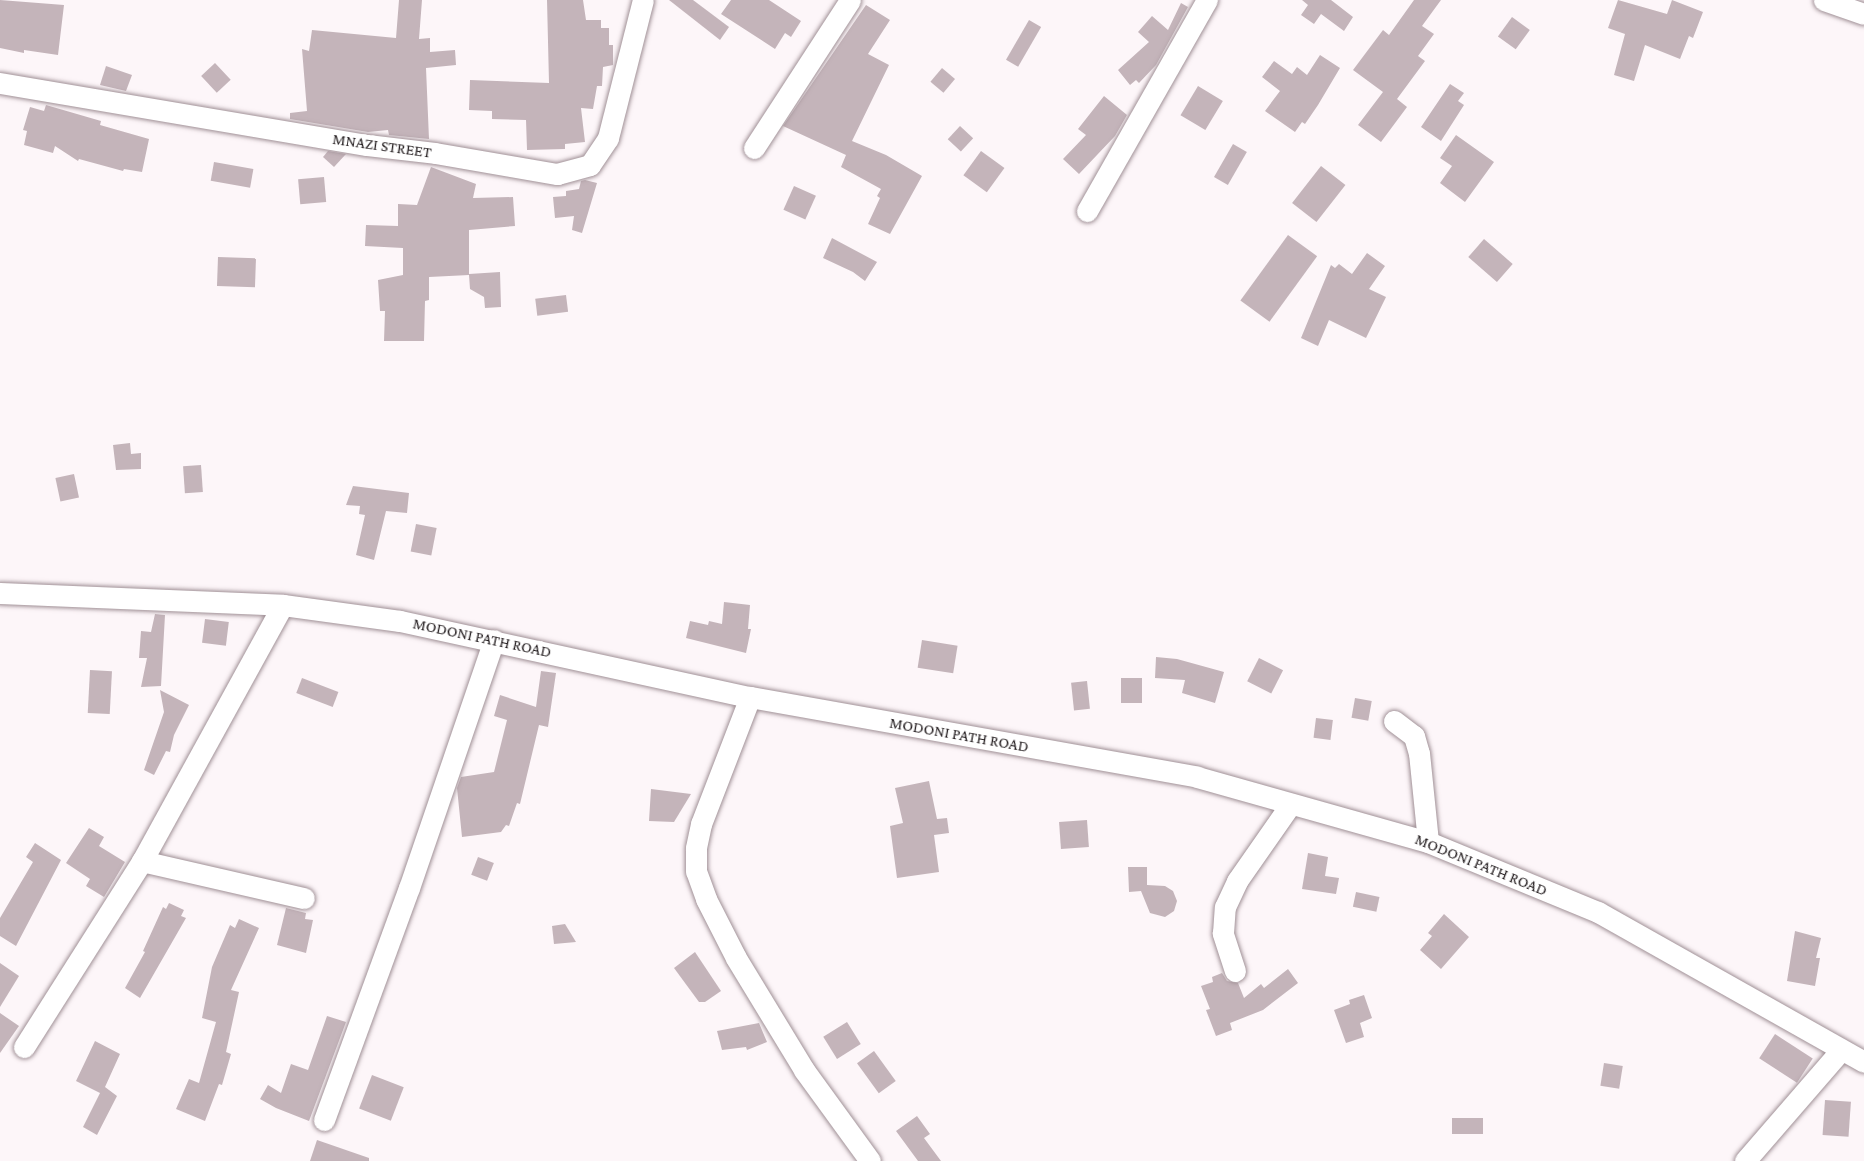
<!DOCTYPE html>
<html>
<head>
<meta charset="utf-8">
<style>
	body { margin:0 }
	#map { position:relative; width:1864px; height:1161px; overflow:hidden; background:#fdf6f9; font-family:"Crimson Pro",serif }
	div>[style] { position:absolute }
	.building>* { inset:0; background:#c4b4ba; transform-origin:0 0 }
	.roads { filter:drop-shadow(0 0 2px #a09096) drop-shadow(0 0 2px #a09096) }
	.minor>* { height:21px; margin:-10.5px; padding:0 10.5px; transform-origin:10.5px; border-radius:10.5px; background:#fff }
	span { translate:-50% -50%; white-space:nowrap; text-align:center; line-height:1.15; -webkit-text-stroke:6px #fff; paint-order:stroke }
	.street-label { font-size:16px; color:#231d1f }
</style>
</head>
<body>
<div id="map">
	<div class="building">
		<i style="clip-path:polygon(0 0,64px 5px,58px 55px,24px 50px,24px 53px,0 48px)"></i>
		<i style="clip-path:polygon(399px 0,422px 0,419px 39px,430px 38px,430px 52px,455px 50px,456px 65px,426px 68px,429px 139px,389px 135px,388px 130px,368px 132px,290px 119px,290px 113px,307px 111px,302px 49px,309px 51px,312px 30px,396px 38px)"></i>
		<i style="clip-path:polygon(547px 0,583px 0,586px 20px,601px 20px,601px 28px,609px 28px,609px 45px,613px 45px,613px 65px,603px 67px,602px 86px,597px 86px,593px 109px,581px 108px,585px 142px,565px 144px,565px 149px,527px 150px,526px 120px,492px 119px,492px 111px,469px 110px,470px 80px,549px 83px)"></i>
		<i style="clip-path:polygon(669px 0,693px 0,729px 27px,720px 40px)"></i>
		<i style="clip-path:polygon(731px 0,769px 0,801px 21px,791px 37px,785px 33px,775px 49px,721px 14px)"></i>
		<i style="clip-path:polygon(1302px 0,1331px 0,1353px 17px,1344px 31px,1321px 14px,1314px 24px,1301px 15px,1308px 5px)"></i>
		<i style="clip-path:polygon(1414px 0,1441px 0,1422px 26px,1434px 34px,1418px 56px,1425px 61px,1397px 99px,1407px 107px,1381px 142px,1358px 125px,1383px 92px,1353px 70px,1383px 30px,1389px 35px)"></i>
		<i style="clip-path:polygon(1618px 0,1667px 14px,1672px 0,1703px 12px,1693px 38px,1689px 36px,1680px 59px,1645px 45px,1634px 81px,1614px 75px,1625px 34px,1608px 28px)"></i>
		<i style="clip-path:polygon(1181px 3px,1188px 7px,1156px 65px,1139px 83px,1136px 80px,1130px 85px,1118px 70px,1149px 42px,1138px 32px,1152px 16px,1168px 30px)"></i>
		<i style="clip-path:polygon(866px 5px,890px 20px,868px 54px,889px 65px,852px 141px,886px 155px,922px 176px,890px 234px,868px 224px,880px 198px,877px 196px,881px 189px,841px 167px,846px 155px,783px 126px)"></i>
		<i style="left:1512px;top:17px;width:22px;height:24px;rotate:36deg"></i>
		<i style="left:1029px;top:20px;width:14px;height:46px;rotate:30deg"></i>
		<i style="clip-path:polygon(1320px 55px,1340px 68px,1318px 105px,1305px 124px,1302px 122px,1295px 132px,1265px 111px,1280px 91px,1262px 77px,1274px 61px,1292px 74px,1297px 67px,1307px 75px)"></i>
		<i style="left:215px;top:63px;width:23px;height:19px;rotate:47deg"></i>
		<i style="clip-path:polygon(106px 66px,132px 75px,126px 91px,100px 85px)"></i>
		<i style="left:942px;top:68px;width:17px;height:18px;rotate:40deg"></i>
		<i style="clip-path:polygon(1450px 84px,1464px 93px,1458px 101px,1464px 105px,1441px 141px,1421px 127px)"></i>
		<i style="left:1198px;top:86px;width:29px;height:34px;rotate:31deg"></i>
		<i style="clip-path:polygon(1104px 96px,1127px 115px,1115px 136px,1079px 174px,1063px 159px,1086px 135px,1078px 129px)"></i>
		<i style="clip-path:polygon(46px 105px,101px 121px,100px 125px,149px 139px,142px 172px,124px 169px,123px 171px,79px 159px,78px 161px,55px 146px,53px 153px,24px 145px,27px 131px,23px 130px,30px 107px,44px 111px)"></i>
		<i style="left:960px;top:126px;width:18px;height:18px;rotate:43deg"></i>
		<i style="clip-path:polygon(1456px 135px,1494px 162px,1465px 202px,1440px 183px,1452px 166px,1440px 158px)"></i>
		<i style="left:1233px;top:144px;width:16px;height:38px;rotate:30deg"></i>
		<i style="clip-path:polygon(328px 151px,346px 154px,334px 167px,323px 157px)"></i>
		<i style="left:981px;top:151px;width:29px;height:30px;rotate:36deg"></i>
		<i style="left:214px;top:162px;width:40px;height:19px;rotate:10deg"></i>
		<i style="left:1321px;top:166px;width:31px;height:47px;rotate:38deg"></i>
		<i style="clip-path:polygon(431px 167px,476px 184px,473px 198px,513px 197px,515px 226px,469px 230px,469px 274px,500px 272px,501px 307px,485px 308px,484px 297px,470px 289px,469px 275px,429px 277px,429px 300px,425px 301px,424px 341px,384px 341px,385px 311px,380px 311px,378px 280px,403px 275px,403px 248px,365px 246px,366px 225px,398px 226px,398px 204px,417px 205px)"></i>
		<i style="left:324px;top:177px;width:25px;height:26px;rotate:85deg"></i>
		<i style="clip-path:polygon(585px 180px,597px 183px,582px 233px,572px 230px,574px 216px,555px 218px,553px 197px,566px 196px,566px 191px,579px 189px,581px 181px)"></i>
		<i style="left:794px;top:186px;width:24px;height:26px;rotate:24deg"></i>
		<i style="left:1288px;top:235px;width:36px;height:81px;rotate:36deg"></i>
		<i style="clip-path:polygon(832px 238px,877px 262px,865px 281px,853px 272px,823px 258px)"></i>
		<i style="left:1484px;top:239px;width:38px;height:24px;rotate:41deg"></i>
		<i style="clip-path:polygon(1367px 253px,1385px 266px,1369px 289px,1386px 297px,1366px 338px,1329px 320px,1318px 346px,1301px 338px,1331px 265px,1335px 268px,1339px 264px,1352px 274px)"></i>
		<i style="left:218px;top:257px;width:38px;height:29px;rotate:2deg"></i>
		<i style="left:566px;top:295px;width:17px;height:31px;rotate:83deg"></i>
		<i style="clip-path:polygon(130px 443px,131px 454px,141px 453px,141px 469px,116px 470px,113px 445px)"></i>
		<i style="left:201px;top:465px;width:27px;height:18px;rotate:86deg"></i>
		<i style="left:74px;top:474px;width:24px;height:19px;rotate:78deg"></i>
		<i style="clip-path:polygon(353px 486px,409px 493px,407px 513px,386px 511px,374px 560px,356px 555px,365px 515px,359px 514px,360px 506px,346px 505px)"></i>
		<i style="left:416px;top:524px;width:21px;height:28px;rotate:11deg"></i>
		<i style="clip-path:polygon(724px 602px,750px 605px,748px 629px,751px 629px,746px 653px,686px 638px,690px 621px,708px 625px,709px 621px,722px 624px)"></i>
		<i style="clip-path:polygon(155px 614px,165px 615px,161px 686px,141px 687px,147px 658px,139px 658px,141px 631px,151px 632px)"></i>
		<i style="left:205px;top:619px;width:24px;height:24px;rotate:7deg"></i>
		<i style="left:922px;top:640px;width:36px;height:28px;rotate:9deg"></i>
		<i style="clip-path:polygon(1156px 657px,1177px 659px,1224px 672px,1215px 703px,1182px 693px,1185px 680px,1155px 678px)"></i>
		<i style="left:1259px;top:658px;width:27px;height:26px;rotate:27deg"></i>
		<i style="left:90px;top:670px;width:22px;height:43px;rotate:3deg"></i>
		<i style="clip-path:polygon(541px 671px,556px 673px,548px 727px,539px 725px,520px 804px,517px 803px,509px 826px,506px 825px,501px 832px,462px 837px,457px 788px,461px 777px,494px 772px,507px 720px,494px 716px,500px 695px,536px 707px)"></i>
		<i style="left:302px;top:678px;width:39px;height:16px;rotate:21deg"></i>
		<i style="left:1121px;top:678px;width:21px;height:25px"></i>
		<i style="left:1087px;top:681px;width:28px;height:16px;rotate:84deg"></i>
		<i style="clip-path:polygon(160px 690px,189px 705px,174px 735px,170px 752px,166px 751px,154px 775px,144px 770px,164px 712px)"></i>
		<i style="left:1355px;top:698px;width:17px;height:20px;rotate:10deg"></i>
		<i style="left:1316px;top:718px;width:17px;height:20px;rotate:7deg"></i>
		<i style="clip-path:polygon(929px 781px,937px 819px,947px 818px,949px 833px,934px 835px,939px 872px,897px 878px,890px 826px,903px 823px,895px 788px)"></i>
		<i style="clip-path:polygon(651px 789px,691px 794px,674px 822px,649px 821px)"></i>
		<i style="left:1087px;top:820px;width:27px;height:28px;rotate:86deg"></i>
		<i style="clip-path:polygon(89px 828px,104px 837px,99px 846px,125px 862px,104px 897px,86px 886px,90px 879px,66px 863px)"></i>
		<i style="clip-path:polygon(35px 843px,61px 860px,16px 946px,0 936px,0 918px,33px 862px,26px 857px)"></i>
		<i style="clip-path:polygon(1308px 853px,1328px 857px,1325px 876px,1339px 878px,1336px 894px,1302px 889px)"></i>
		<i style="left:478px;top:857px;width:17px;height:19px;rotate:21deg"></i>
		<i style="clip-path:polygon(1128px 867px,1147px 867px,1147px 885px,1165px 886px,1173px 891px,1177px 901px,1174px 911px,1165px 917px,1150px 913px,1141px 891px,1129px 892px)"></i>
		<i style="left:1356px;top:892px;width:24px;height:15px;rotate:12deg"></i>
		<i style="clip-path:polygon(169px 903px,184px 910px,181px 916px,186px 918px,140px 998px,125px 988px,145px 952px,143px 951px,163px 907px,166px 909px)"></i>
		<i style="clip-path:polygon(286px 908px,306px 913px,305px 919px,313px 920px,306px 953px,277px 945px)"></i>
		<i style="clip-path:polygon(1444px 914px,1469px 937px,1441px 969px,1420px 950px,1432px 936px,1428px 933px)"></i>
		<i style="clip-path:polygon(239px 919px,259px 928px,231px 990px,239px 992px,226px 1052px,231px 1054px,222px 1085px,219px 1084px,205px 1121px,176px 1109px,189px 1079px,199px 1083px,216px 1022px,202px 1018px,212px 967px,230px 925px,235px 928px)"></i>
		<i style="clip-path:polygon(565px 924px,576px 942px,554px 944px,552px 926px)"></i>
		<i style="clip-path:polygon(1795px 931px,1821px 938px,1816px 958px,1820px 958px,1815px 986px,1787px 981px)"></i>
		<i style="clip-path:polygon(695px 952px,721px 991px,705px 1002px,699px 1002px,674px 968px)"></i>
		<i style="clip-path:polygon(0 963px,19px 976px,0 1007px)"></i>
		<i style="clip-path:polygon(1288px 969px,1298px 983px,1263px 1010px,1230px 1023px,1232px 1030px,1216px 1036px,1206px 1010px,1210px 1009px,1201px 986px,1213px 982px,1212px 977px,1222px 973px,1227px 981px,1238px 983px,1244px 998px,1261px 984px,1264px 988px)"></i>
		<i style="clip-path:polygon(1364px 995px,1372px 1018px,1360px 1023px,1364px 1037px,1346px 1043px,1334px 1010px,1350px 1004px,1349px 1000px)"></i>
		<i style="clip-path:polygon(0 1013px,19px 1026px,0 1053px)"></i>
		<i style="clip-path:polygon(327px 1016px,346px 1022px,309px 1121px,276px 1108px,260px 1099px,268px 1085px,281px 1093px,291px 1064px,308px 1070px)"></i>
		<i style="left:847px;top:1022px;width:26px;height:28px;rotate:58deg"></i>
		<i style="clip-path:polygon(759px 1023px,767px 1042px,747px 1050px,746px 1047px,722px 1050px,717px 1031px)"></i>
		<i style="left:1775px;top:1034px;width:45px;height:29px;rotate:33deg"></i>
		<i style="clip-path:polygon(95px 1041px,120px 1054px,105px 1087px,117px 1096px,97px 1135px,83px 1127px,100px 1093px,76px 1081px)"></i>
		<i style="left:874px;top:1051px;width:37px;height:21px;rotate:54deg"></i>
		<i style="left:1604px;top:1063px;width:19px;height:23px;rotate:9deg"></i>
		<i style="left:372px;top:1075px;width:34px;height:36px;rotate:21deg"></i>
		<i style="left:1825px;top:1100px;width:26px;height:35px;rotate:4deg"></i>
		<i style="clip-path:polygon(917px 1116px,930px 1134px,924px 1138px,941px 1161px,918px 1161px,896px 1131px)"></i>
		<i style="left:1452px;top:1118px;width:31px;height:16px"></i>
		<i style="clip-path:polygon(317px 1140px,369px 1158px,369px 1161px,310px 1161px)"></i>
	</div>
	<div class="roads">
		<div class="minor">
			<i style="left:1824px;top:0;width:42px;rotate:19.3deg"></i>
			<i style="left:0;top:83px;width:372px;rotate:9.6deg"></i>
			<i style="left:367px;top:145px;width:68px;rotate:6.7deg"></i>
			<i style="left:435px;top:153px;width:124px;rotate:9.8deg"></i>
			<i style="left:557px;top:174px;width:34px;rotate:-15deg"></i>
			<i style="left:590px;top:165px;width:32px;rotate:-56deg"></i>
			<i style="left:608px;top:138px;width:142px;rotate:-75.8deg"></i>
			<i style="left:754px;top:148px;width:176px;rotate:-57deg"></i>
			<i style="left:1087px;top:211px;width:243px;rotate:-60.4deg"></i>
			<i style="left:0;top:593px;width:283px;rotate:2.4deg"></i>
			<i style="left:283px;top:605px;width:118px;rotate:7.8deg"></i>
			<i style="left:400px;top:621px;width:358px;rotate:12.3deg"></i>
			<i style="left:750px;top:697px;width:454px;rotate:10.1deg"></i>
			<i style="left:1197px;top:777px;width:240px;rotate:15.7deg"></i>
			<i style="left:1428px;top:842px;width:184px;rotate:22.4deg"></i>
			<i style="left:1598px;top:912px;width:305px;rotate:29.4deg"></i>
			<i style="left:750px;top:697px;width:136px;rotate:111.1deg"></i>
			<i style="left:701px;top:824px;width:25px;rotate:102deg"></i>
			<i style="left:696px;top:848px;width:23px;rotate:90deg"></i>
			<i style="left:696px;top:871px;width:30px;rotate:70deg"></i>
			<i style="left:706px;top:899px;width:66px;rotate:63deg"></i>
			<i style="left:736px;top:958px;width:131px;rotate:58.7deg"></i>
			<i style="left:804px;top:1070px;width:112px;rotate:54deg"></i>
			<i style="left:1394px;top:721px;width:25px;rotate:37deg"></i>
			<i style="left:1414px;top:736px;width:18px;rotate:74deg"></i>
			<i style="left:1419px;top:753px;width:89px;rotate:84.2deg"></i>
			<i style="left:142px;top:861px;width:166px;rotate:12.9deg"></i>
			<i style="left:1235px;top:971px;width:40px;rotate:-108deg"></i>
			<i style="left:1223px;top:933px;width:26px;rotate:-86deg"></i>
			<i style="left:1225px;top:907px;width:29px;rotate:-65deg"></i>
			<i style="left:1237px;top:881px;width:93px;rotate:-55.1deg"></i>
			<i style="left:24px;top:1047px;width:220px;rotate:-57.6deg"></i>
			<i style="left:142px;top:861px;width:292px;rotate:-61.2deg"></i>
			<i style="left:324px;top:1120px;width:247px;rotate:-69.9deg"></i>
			<i style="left:409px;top:888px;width:262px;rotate:-71.1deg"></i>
			<i style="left:1745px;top:1161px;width:147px;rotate:-49.1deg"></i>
		</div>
	</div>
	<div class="street-label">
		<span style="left:382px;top:146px;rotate:8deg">MNAZI STREET</span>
		<span style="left:482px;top:638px;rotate:12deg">MODONI PATH ROAD</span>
		<span style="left:959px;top:735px;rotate:10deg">MODONI PATH ROAD</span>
		<span style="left:1481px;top:865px;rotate:22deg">MODONI PATH ROAD</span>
	</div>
</div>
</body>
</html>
